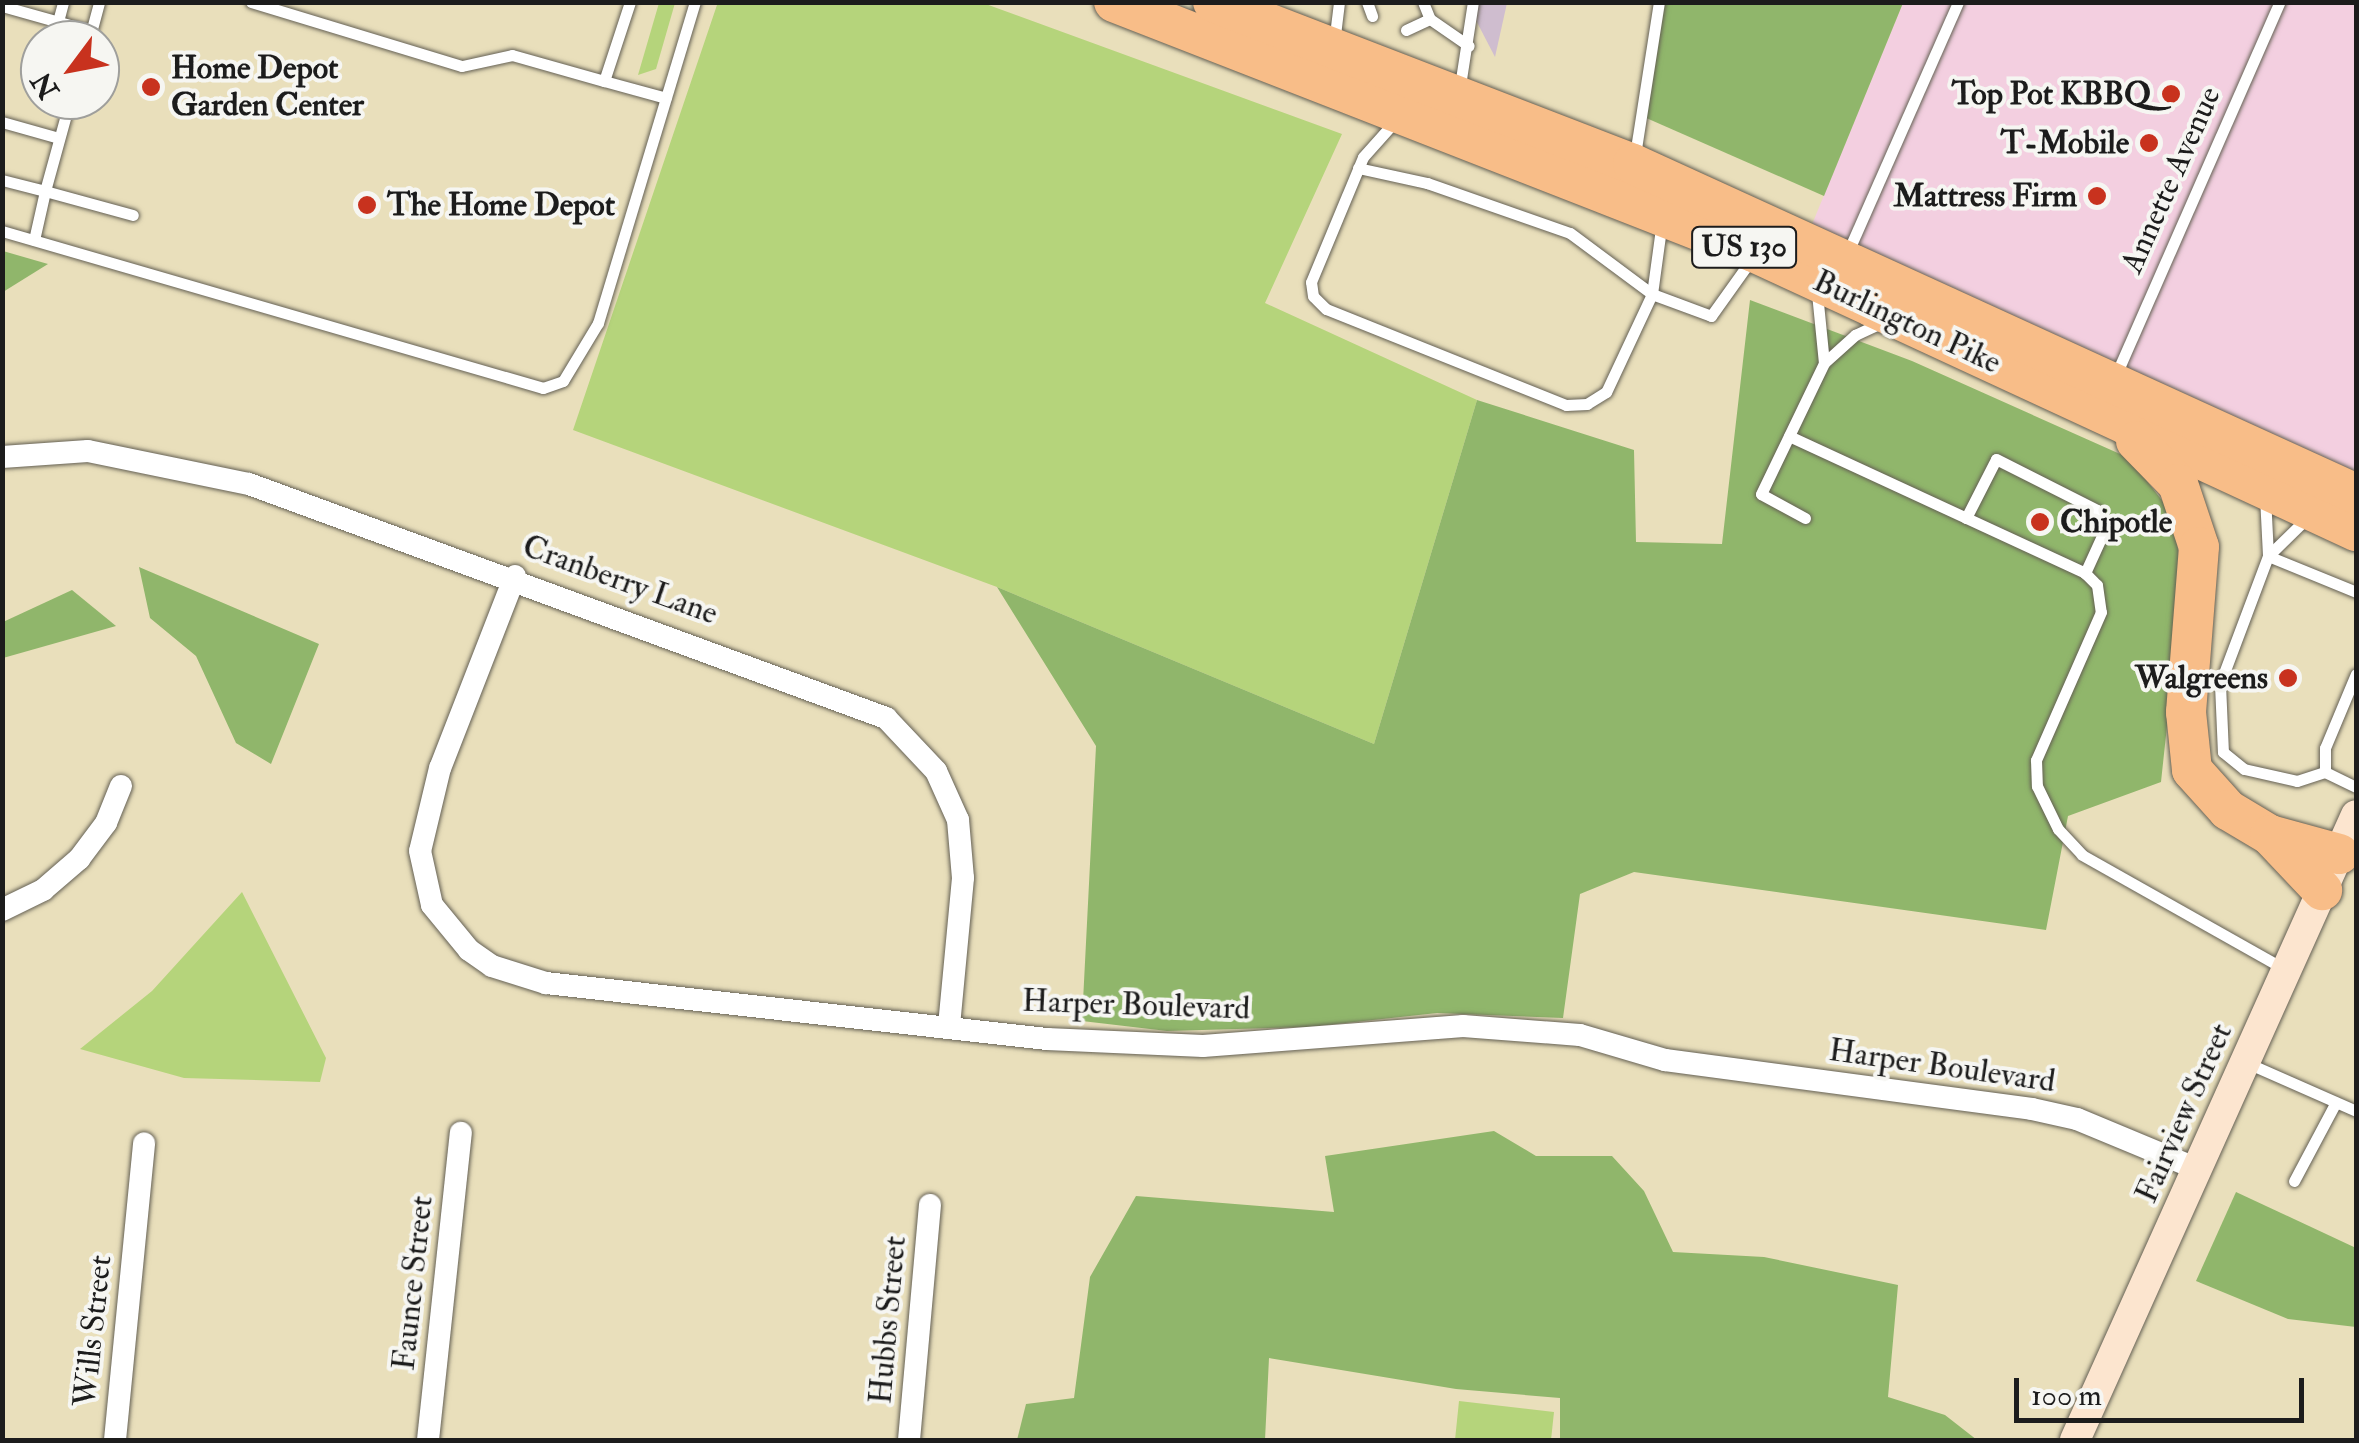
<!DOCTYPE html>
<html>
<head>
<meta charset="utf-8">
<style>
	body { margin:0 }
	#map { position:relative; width:2359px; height:1443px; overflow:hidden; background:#e9dfbb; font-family:"IM FELL Double Pica",serif }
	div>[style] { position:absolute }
	.built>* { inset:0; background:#f3cfe0 }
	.industrial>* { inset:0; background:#cfbdcf }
	.green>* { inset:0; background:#b5d47b }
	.forest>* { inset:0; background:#90b66b }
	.roads { filter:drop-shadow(0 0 2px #646054) drop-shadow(0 0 2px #646054) }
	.lane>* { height:11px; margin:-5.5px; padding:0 5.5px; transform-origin:5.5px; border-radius:5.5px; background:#fff }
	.street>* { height:22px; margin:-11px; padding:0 11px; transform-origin:11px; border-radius:11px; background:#fff }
	.secondary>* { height:30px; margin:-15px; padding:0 15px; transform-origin:15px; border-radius:15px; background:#fce5cf }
	.highway>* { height:40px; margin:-20px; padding:0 20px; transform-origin:20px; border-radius:20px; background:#f8bd88 }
	.dots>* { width:28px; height:28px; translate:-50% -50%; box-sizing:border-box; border:5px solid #f6f6f2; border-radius:50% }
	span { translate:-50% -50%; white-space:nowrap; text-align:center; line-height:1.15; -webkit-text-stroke:8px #f6f6f2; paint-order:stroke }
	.shield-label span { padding:2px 8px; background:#f6f6f2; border:2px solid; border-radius:8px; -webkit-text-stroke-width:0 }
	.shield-label { font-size:30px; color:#1c1c1c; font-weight:700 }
	.poi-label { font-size:32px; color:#1c1c1c; font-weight:700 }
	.left { translate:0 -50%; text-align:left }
	.right { translate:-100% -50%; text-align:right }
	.street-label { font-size:32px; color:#1c1c1c }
	.frame { position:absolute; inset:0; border:5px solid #1c1c1c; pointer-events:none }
	.north { position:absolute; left:20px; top:20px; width:100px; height:100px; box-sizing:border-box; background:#f6f6f2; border:2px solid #9f9f9c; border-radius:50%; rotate:238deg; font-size:28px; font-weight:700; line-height:40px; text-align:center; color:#1c1c1c }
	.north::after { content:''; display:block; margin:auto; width:35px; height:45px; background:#c8321e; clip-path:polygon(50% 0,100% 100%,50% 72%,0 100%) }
	.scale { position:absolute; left:2014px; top:1378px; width:290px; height:45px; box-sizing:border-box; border:5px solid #1c1c1c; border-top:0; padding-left:12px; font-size:30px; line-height:35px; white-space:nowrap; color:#1c1c1c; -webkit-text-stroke:8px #f6f6f2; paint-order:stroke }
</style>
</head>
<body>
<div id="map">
	<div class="built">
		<i style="clip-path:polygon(1903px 3px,2356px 3px,2356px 494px,1806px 239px)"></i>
	</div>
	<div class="industrial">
		<i style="clip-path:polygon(1467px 3px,1507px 3px,1495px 57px)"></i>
	</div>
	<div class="green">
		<i style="clip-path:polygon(718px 2px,983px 3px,1342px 134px,1265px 303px,1477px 400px,1374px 744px,997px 587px,573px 430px)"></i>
		<i style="clip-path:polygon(659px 3px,675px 3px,656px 69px,638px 75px)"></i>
		<i style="clip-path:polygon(242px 892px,326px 1058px,320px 1082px,184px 1078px,80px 1049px,152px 991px)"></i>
		<i style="clip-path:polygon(1459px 1401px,1554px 1412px,1551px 1440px,1455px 1440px)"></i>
	</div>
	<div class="forest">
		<i style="clip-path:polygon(1659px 3px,1903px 3px,1824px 196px,1644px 117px)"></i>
		<i style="clip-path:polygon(3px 251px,48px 264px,3px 292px)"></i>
		<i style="clip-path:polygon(1750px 300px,1912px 361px,2129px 458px,2171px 512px,2183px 576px,2161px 782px,2068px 816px,2046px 930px,1634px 872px,1580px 894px,1563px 1018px,1437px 1013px,1309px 1027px,1167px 1031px,1082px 1021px,1096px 746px,997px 587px,1374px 744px,1477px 400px,1634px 450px,1636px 542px,1722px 544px)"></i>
		<i style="clip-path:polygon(139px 567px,319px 644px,271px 764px,236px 743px,196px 656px,150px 618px)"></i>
		<i style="clip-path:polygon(72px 590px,116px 626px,3px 658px,3px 622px)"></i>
		<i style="clip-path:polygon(1494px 1131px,1536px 1156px,1612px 1156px,1644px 1191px,1673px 1252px,1764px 1257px,1898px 1285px,1888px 1397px,1945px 1415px,1977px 1440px,1560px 1440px,1560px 1398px,1456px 1389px,1269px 1358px,1265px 1440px,1017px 1440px,1026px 1404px,1074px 1398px,1090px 1277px,1136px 1196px,1334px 1212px,1325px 1156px)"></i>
		<i style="clip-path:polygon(2236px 1192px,2356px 1248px,2356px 1327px,2288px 1319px,2196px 1281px)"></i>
	</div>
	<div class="roads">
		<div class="lane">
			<i style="left:251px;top:2px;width:220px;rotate:16.9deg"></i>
			<i style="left:462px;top:66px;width:51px;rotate:-12.4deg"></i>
			<i style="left:512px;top:55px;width:96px;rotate:15.8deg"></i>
			<i style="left:630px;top:2px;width:83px;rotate:108.2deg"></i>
			<i style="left:604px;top:81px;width:64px;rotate:15.3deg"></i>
			<i style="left:1367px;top:2px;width:15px;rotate:70deg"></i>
			<i style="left:1423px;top:2px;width:18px;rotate:68deg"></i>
			<i style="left:2px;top:6px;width:92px;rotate:15.7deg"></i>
			<i style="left:1406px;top:30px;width:26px;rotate:-25deg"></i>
			<i style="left:1430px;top:19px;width:47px;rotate:34.7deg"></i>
			<i style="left:53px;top:40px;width:39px;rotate:-75deg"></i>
			<i style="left:89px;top:40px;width:39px;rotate:-75deg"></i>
			<i style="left:1334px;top:43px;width:41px;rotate:-83deg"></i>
			<i style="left:1459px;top:92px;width:91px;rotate:-81.2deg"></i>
			<i style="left:2px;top:122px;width:59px;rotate:15.7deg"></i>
			<i style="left:1635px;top:155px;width:155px;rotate:-81.1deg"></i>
			<i style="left:1358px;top:168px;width:71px;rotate:12.3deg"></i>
			<i style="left:1427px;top:183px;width:151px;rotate:19.3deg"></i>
			<i style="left:1570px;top:233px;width:102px;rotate:36.6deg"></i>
			<i style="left:1652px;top:294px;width:108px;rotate:115.1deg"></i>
			<i style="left:1606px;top:392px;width:22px;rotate:148deg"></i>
			<i style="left:1587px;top:404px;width:21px;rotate:177deg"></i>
			<i style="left:1566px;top:405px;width:258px;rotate:-158.2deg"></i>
			<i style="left:1326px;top:309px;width:18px;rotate:-135deg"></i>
			<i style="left:1313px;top:296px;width:14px;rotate:-98deg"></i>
			<i style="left:1311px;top:282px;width:135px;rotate:-67.4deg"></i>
			<i style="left:1363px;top:157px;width:51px;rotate:-48.2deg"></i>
			<i style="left:2px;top:180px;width:44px;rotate:14.3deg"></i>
			<i style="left:45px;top:191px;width:94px;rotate:-74.6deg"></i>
			<i style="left:1662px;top:221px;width:74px;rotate:97.8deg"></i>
			<i style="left:1652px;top:294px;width:63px;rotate:20.4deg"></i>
			<i style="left:1711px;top:316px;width:69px;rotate:-54.5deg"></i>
			<i style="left:2px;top:231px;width:563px;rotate:16.18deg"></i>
			<i style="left:543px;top:388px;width:21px;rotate:-19deg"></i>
			<i style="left:563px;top:381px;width:68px;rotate:-58.9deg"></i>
			<i style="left:598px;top:323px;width:335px;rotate:-73.2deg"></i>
			<i style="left:34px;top:240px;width:50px;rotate:-77.3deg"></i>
			<i style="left:45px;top:191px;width:91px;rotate:15.3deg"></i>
			<i style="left:1847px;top:254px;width:275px;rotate:-66.2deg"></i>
			<i style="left:1817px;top:293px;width:70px;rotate:84.3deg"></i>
			<i style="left:1824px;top:363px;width:42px;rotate:-42.1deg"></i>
			<i style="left:1855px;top:335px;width:29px;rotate:-25deg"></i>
			<i style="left:2115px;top:377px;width:410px;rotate:-66.3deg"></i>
			<i style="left:1789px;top:436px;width:326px;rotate:24.8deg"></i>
			<i style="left:2085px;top:573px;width:17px;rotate:45deg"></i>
			<i style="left:2097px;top:585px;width:27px;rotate:82deg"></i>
			<i style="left:2101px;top:612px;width:162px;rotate:113.7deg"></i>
			<i style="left:2036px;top:760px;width:26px;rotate:88deg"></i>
			<i style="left:2037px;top:786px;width:48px;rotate:64deg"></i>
			<i style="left:2058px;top:829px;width:35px;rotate:47deg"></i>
			<i style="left:2082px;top:855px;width:234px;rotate:29.4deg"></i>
			<i style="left:2265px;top:496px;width:60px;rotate:87.1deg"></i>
			<i style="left:2268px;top:556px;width:137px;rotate:110.6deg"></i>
			<i style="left:2220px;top:684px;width:68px;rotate:87.5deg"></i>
			<i style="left:2223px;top:752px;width:27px;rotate:39deg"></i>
			<i style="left:2244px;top:769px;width:54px;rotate:12.8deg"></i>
			<i style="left:2297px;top:781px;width:29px;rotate:-18deg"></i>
			<i style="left:2325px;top:772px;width:34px;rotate:26deg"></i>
			<i style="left:1805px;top:518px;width:50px;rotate:-151.4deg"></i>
			<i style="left:1761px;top:494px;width:145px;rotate:-64.3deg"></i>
			<i style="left:1966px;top:518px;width:66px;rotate:-63deg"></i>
			<i style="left:1996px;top:459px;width:113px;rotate:26.8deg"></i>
			<i style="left:2097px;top:510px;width:19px;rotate:62deg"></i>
			<i style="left:2106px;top:527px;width:51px;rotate:114.5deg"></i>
			<i style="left:2268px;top:556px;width:95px;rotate:22.2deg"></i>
			<i style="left:2268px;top:556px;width:56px;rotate:-44.3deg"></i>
			<i style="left:2325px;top:772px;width:24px;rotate:-90deg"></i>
			<i style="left:2325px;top:748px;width:80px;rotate:-67.3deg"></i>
			<i style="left:2245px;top:1062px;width:121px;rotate:23.8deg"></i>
			<i style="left:2294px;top:1181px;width:89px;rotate:-62deg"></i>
		</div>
		<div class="street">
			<i style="left:2px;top:457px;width:86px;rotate:-4deg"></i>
			<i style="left:88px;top:451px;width:164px;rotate:11.6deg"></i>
			<i style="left:249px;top:484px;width:679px;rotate:20.17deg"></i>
			<i style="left:886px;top:718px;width:73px;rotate:46.7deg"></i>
			<i style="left:936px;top:771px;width:54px;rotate:65.8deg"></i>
			<i style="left:958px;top:820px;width:58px;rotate:85.1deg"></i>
			<i style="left:963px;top:878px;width:149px;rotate:95.4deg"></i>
			<i style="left:515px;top:576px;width:206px;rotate:111.3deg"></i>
			<i style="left:440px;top:768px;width:85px;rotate:103.5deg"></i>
			<i style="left:420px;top:851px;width:55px;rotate:77.5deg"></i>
			<i style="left:432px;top:905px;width:58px;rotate:50.6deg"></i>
			<i style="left:469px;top:950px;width:28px;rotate:35deg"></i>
			<i style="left:492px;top:966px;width:57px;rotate:17.5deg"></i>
			<i style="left:546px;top:983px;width:504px;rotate:6.38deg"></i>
			<i style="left:1047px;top:1039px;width:156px;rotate:2.6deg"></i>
			<i style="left:1203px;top:1046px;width:261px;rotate:-4.4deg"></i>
			<i style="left:1463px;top:1026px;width:117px;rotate:4.4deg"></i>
			<i style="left:1580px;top:1035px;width:89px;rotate:16.4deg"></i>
			<i style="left:1665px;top:1060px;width:370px;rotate:7.6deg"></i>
			<i style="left:2032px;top:1109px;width:46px;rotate:12.5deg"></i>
			<i style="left:2077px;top:1119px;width:130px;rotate:22.6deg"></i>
			<i style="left:2px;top:910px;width:46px;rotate:-26deg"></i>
			<i style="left:43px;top:890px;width:48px;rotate:-40.7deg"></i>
			<i style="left:79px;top:859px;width:45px;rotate:-53.1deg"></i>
			<i style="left:106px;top:823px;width:40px;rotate:-68deg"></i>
			<i style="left:115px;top:1440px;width:298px;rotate:-84.4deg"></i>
			<i style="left:428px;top:1440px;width:309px;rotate:-83.9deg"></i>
			<i style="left:909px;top:1440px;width:236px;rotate:-84.9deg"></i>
		</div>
		<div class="secondary">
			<i style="left:2075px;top:1440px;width:685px;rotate:-65.79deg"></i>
		</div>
		<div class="highway">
			<i style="left:1114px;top:2px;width:687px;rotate:21.34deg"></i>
			<i style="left:1754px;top:252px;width:664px;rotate:24.87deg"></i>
			<i style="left:1213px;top:2px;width:450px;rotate:21.1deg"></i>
			<i style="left:1633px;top:164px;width:795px;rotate:24.53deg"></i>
			<i style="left:2136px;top:441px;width:60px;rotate:45.7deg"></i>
			<i style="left:2178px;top:484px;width:66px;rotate:71.6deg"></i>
			<i style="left:2199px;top:547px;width:166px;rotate:94.5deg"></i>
			<i style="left:2186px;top:712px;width:58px;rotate:84.1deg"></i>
			<i style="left:2192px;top:770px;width:54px;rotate:48deg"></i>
			<i style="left:2228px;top:810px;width:49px;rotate:30.8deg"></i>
			<i style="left:2270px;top:835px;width:72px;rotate:15.4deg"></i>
			<i style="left:2270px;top:835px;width:76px;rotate:46.6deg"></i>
		</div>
	</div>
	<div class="dots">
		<i style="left:151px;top:87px;background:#c8321e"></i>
		<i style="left:2171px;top:94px;background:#c8321e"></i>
		<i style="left:2149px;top:143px;background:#c8321e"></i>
		<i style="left:2097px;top:196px;background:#c8321e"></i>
		<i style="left:367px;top:205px;background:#c8321e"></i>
		<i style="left:2040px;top:522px;background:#c8321e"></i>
		<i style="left:2288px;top:678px;background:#c8321e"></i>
	</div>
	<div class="shield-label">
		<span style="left:1744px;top:247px">US 130</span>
	</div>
	<div class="poi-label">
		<span class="left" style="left:171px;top:87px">Home Depot<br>Garden Center</span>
		<span class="right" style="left:2151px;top:94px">Top Pot KBBQ</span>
		<span class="right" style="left:2129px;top:143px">T-Mobile</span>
		<span class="right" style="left:2077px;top:196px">Mattress Firm</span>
		<span class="left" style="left:387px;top:205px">The Home Depot</span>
		<span class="left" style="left:2060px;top:522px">Chipotle</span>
		<span class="right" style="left:2268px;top:678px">Walgreens</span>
	</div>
	<div class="street-label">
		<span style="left:2171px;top:180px;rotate:-66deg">Annette Avenue</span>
		<span style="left:1907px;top:322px;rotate:25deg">Burlington Pike</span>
		<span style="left:620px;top:580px;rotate:20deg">Cranberry Lane</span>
		<span style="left:1136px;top:1005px;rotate:2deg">Harper Boulevard</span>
		<span style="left:1942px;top:1066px;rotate:8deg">Harper Boulevard</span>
		<span style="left:2184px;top:1113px;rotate:-66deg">Fairview Street</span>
		<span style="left:413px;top:1283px;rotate:-84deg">Faunce Street</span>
		<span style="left:888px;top:1320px;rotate:-85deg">Hubbs Street</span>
		<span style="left:93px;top:1331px;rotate:-84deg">Wills Street</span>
	</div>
	<div class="frame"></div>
	<div class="north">N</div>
	<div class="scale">100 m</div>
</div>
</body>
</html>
